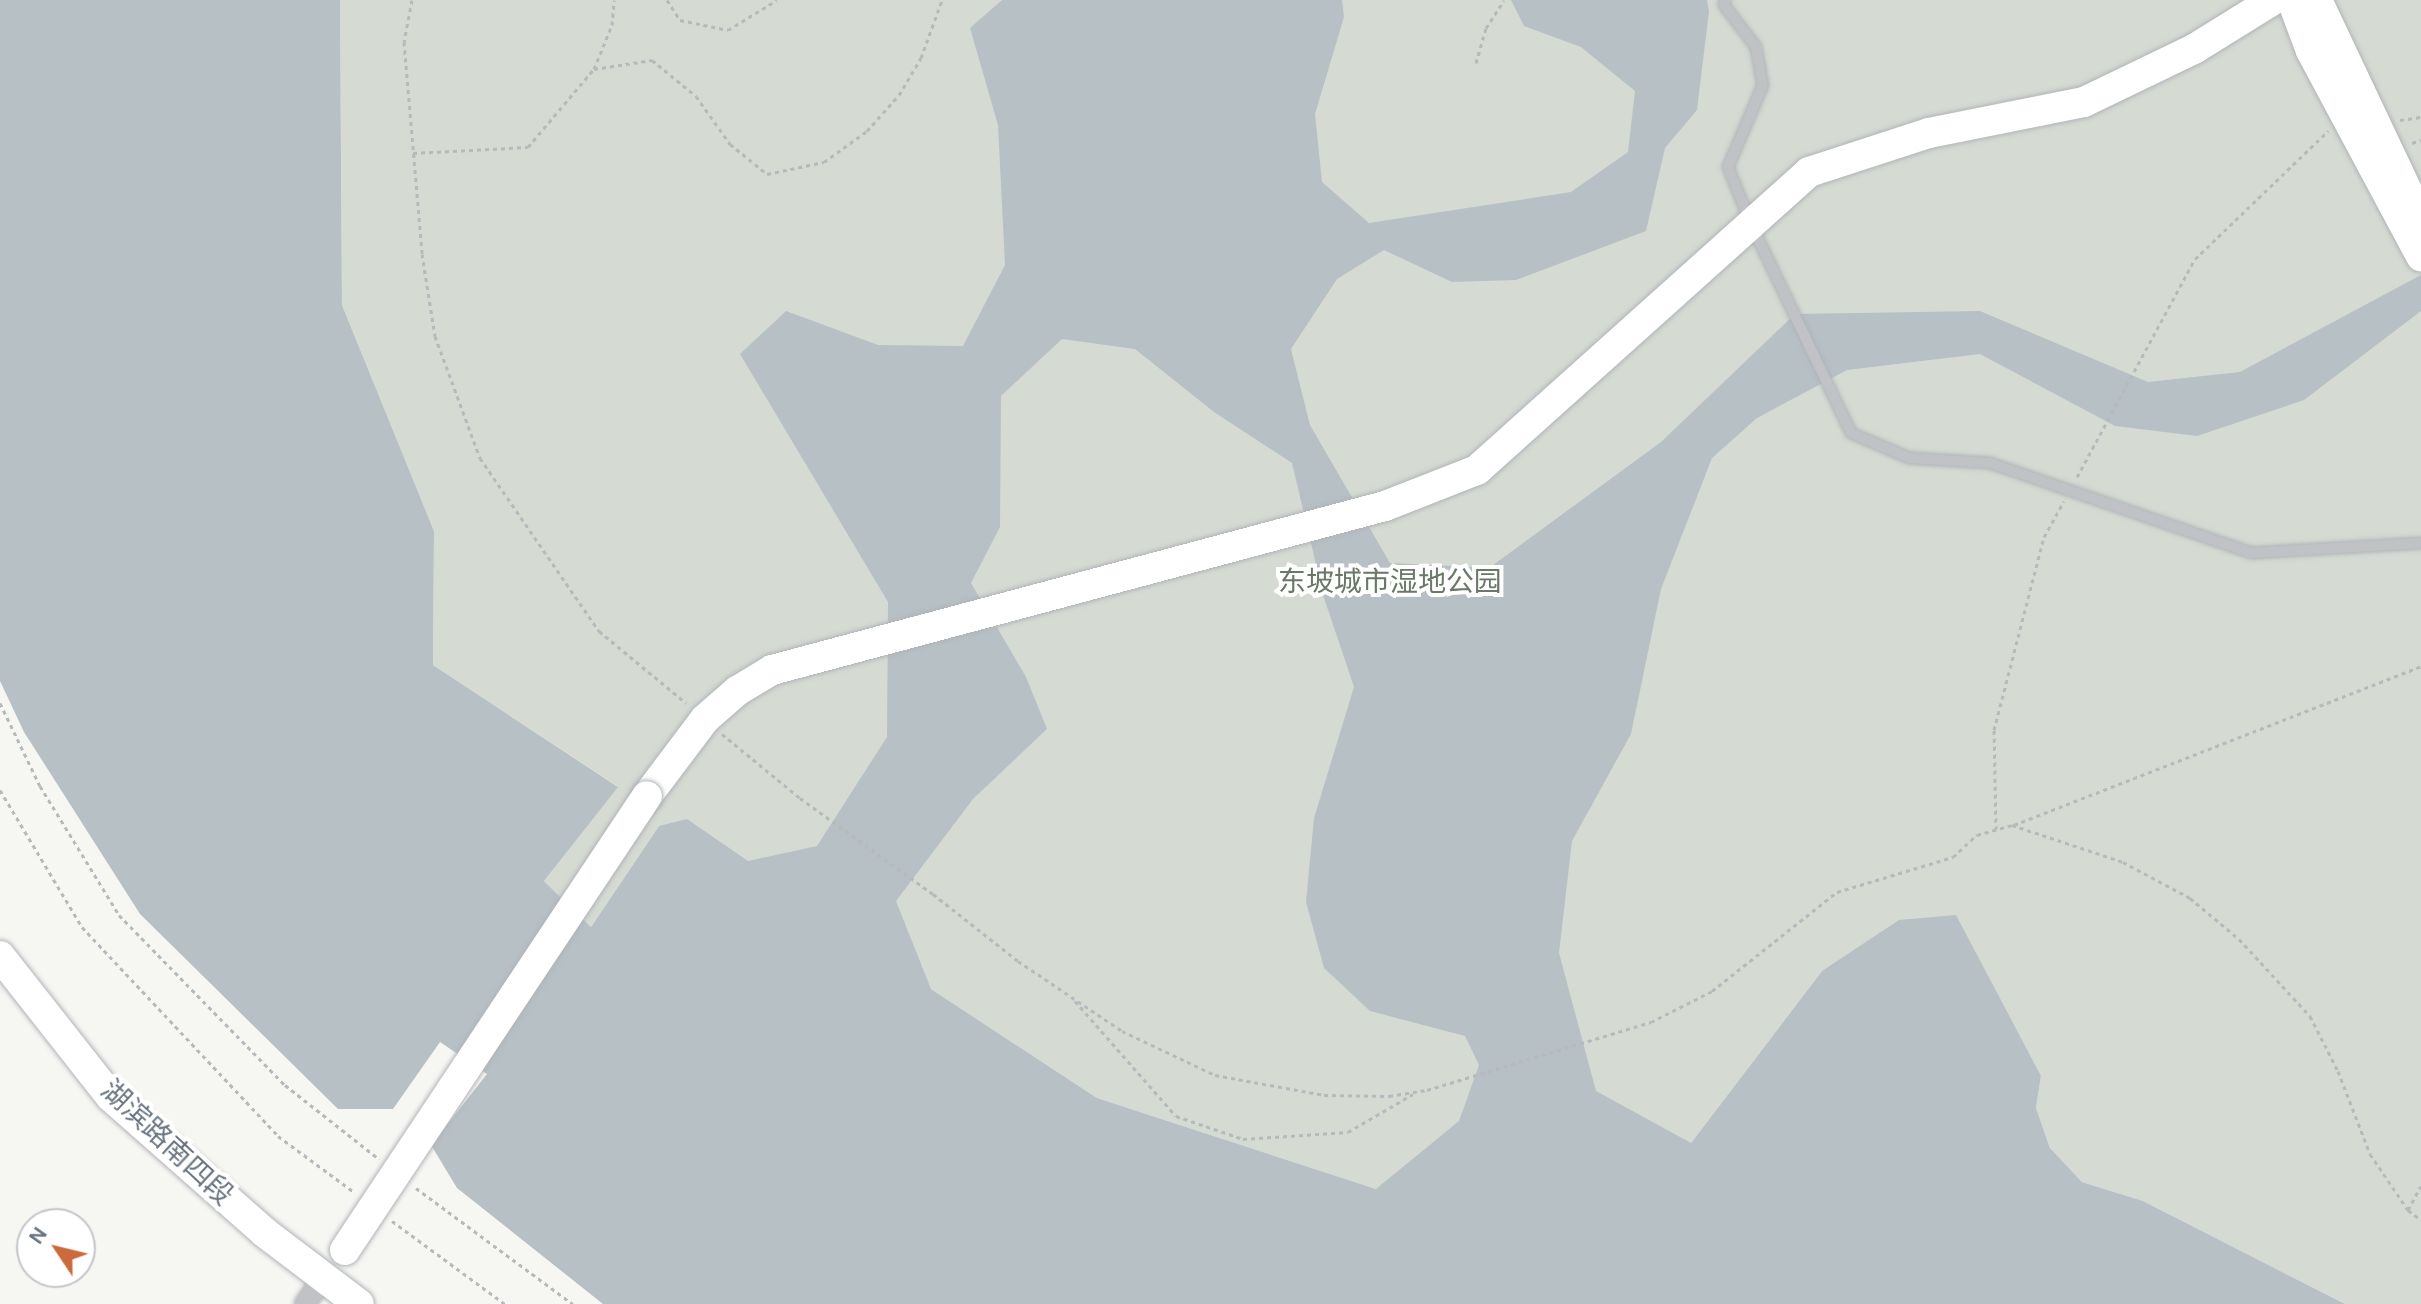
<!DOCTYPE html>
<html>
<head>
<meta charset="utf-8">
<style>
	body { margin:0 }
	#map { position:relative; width:2421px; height:1304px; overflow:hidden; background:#f6f6f3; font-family:Karla,"Noto Sans SC",sans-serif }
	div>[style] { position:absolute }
	.green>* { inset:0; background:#d5dad3 }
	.water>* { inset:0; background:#b7c0c5 }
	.path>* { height:3px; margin-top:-1.5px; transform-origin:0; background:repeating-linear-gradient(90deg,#b7babc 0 4px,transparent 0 8px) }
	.roads { filter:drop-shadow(0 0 2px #b0b4b8) drop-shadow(0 0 2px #b0b4b8) }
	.lane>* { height:10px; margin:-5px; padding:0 5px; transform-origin:5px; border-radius:5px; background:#c0c2c6 }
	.street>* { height:20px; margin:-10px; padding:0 10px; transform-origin:10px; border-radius:10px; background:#c0c2c6 }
	.secondary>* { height:30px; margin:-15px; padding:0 15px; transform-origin:15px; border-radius:15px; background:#fff }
	.bridges { filter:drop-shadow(0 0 2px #b0b4b8) drop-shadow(0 0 2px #b0b4b8) }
	.secondary-bridge>* { height:30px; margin:-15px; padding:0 15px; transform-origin:15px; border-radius:15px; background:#fff }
	span { translate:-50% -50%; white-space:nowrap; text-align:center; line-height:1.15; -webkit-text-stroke:8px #fff; paint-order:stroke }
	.park-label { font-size:28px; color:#697867 }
	.street-label { font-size:28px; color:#697480 }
	.north { position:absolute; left:16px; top:1208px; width:80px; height:80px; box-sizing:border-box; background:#fff; border:2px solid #c3c7cc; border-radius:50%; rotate:305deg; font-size:22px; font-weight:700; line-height:32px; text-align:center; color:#697480 }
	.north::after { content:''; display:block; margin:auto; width:28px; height:36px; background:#cc6a3d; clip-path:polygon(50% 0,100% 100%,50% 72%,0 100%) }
</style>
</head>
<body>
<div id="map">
	<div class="green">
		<i style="clip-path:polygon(340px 0,2421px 0,2421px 1304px,2345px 1304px,2143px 1201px,2082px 1182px,2050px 1148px,2036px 1108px,2041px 1076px,1822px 971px,1691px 1143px,1376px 1189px,1097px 1098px,931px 989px,659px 826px,591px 927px,544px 881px,617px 786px,433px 665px,434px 531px,342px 305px)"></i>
	</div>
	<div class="water">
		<i style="clip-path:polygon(evenodd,0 0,340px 0,342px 305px,434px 531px,433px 665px,618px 787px,544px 881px,591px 927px,659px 826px,687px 819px,748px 861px,817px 846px,887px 737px,888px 602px,740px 354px,786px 311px,878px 345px,963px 346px,1005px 265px,998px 125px,970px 28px,1002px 0,1342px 0,1344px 17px,1315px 114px,1322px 182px,1369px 223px,1571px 192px,1628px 152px,1635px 91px,1581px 47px,1524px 26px,1511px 0,1707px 0,1709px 11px,1697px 110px,1665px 148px,1646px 231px,1516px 280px,1452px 282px,1384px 250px,1337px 279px,1291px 349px,1310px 425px,1390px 563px,1489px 568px,1661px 442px,1795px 314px,1980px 311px,2148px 382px,2240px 372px,2421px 275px,2421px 311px,2304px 400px,2197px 436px,2115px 426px,1980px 354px,1847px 370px,1757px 418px,1712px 458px,1661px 589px,1631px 734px,1572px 841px,1559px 953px,1596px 1091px,1691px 1143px,1822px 971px,1899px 920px,1956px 915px,2041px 1076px,2036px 1108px,2050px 1148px,2082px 1182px,2143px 1201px,2345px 1304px,603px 1304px,457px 1188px,431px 1145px,487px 1074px,440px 1042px,393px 1109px,338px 1109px,140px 914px,24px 732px,0 681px,0 0,1062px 339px,1135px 349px,1214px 412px,1292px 463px,1324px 598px,1354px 687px,1314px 818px,1306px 902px,1324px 968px,1370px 1011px,1465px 1036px,1479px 1065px,1459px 1121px,1376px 1189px,1097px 1098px,931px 989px,896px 901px,973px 799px,1047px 729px,1026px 677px,971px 583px,1000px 527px,1001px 396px,1062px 339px)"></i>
	</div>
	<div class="path">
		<i style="left:412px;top:0;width:43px;rotate:100.8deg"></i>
		<i style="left:404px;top:42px;width:213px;rotate:85.1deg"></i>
		<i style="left:422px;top:254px;width:83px;rotate:81deg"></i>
		<i style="left:435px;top:336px;width:130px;rotate:69.8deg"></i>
		<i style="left:480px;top:458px;width:210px;rotate:55.5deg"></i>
		<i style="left:599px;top:631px;width:113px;rotate:39.6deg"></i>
		<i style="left:667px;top:0;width:24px;rotate:57deg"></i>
		<i style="left:680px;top:20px;width:49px;rotate:11.8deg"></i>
		<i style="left:728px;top:30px;width:57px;rotate:-31.5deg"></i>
		<i style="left:1476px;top:63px;width:36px;rotate:-74deg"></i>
		<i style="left:1486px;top:28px;width:33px;rotate:-57deg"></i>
		<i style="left:594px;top:69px;width:59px;rotate:-8.8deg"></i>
		<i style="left:652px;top:60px;width:57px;rotate:39.3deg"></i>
		<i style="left:696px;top:96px;width:59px;rotate:54.7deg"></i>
		<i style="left:730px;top:144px;width:48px;rotate:39deg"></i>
		<i style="left:767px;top:174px;width:58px;rotate:-11.9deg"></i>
		<i style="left:824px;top:162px;width:53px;rotate:-35.8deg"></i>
		<i style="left:867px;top:131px;width:48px;rotate:-48.4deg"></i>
		<i style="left:899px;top:95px;width:43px;rotate:-59.3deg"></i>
		<i style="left:921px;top:58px;width:62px;rotate:-70.1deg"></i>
		<i style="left:2400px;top:120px;width:21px;rotate:-8deg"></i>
		<i style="left:2412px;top:143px;width:9px;rotate:-18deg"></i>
		<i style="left:413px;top:153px;width:115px;rotate:-3deg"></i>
		<i style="left:528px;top:147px;width:102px;rotate:-49.8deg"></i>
		<i style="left:594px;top:69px;width:48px;rotate:-67.8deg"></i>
		<i style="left:612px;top:25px;width:25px;rotate:-85deg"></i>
		<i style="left:2077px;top:477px;width:248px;rotate:-61.6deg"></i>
		<i style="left:2195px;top:259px;width:185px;rotate:-43.9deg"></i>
		<i style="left:0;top:703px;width:92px;rotate:64.3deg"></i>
		<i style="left:40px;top:786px;width:151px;rotate:58.5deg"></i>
		<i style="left:119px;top:915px;width:238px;rotate:45.7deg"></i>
		<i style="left:285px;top:1085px;width:120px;rotate:38.2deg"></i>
		<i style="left:722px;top:734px;width:101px;rotate:39.4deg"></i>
		<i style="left:800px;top:798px;width:164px;rotate:35.8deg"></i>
		<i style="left:933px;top:894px;width:108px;rotate:38.2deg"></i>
		<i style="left:1018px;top:961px;width:125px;rotate:33.9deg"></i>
		<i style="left:1122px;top:1031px;width:103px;rotate:25.3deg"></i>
		<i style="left:1215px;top:1075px;width:111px;rotate:10.4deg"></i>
		<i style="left:1324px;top:1095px;width:65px;rotate:0.9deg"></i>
		<i style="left:1389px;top:1096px;width:38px;rotate:-9deg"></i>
		<i style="left:1427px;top:1090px;width:234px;rotate:-16.9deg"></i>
		<i style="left:1651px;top:1022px;width:68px;rotate:-26.9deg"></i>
		<i style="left:1712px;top:991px;width:159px;rotate:-38.4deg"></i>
		<i style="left:1837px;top:892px;width:121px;rotate:-16.8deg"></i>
		<i style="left:1953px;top:857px;width:33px;rotate:-43deg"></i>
		<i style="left:1977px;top:835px;width:36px;rotate:-16deg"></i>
		<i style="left:2012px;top:825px;width:117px;rotate:18.4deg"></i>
		<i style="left:2123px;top:862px;width:76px;rotate:28.2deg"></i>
		<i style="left:2190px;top:898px;width:64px;rotate:39.9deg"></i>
		<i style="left:2239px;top:939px;width:105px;rotate:47.3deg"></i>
		<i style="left:2310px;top:1016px;width:62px;rotate:63deg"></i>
		<i style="left:2338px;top:1071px;width:89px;rotate:68.9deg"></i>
		<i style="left:2370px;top:1154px;width:68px;rotate:55.8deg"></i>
		<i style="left:2408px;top:1210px;width:16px;rotate:38deg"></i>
		<i style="left:0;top:790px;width:160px;rotate:59.1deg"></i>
		<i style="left:82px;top:927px;width:287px;rotate:46.8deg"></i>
		<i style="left:278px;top:1136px;width:94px;rotate:36.4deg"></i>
		<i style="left:2014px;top:825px;width:437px;rotate:-21.3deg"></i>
		<i style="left:1996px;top:830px;width:100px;rotate:-91.1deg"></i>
		<i style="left:1994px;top:730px;width:199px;rotate:-75.5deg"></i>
		<i style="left:2044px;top:537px;width:41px;rotate:-60.9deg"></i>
		<i style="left:1075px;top:1001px;width:153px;rotate:48.7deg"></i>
		<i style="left:1176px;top:1116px;width:71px;rotate:18.9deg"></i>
		<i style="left:1243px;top:1139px;width:105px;rotate:-3.8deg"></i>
		<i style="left:1348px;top:1132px;width:75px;rotate:-30.3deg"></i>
		<i style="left:416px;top:1188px;width:195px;rotate:36.5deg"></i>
		<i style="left:2408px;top:1210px;width:27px;rotate:-62deg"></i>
		<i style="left:392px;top:1221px;width:140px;rotate:36.3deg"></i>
	</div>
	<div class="roads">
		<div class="lane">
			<i style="left:1725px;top:0;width:5px;rotate:101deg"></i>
			<i style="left:1724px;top:5px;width:53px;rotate:52.7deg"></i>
			<i style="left:1756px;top:47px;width:39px;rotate:80deg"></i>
			<i style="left:1763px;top:85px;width:89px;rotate:113.1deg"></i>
			<i style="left:1728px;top:167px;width:61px;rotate:68deg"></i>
			<i style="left:1751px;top:224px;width:232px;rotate:64.4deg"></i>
			<i style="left:1851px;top:433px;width:63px;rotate:23.3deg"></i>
			<i style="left:1909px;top:458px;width:81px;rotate:3.5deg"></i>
			<i style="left:1990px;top:463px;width:277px;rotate:19deg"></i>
			<i style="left:2252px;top:553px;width:169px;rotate:-3.4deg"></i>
		</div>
		<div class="street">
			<i style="left:305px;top:1304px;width:33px;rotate:-55deg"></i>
		</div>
		<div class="secondary">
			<i style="left:2292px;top:0;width:54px;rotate:69.6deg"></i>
			<i style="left:2311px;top:51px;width:233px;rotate:61.8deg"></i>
			<i style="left:2317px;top:0;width:241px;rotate:64.7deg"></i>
			<i style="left:647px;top:796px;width:96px;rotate:-53deg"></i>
			<i style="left:705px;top:719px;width:43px;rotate:-41.2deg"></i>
			<i style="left:737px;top:691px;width:41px;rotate:-31deg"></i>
			<i style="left:772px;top:670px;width:635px;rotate:-14.98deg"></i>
			<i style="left:1385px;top:506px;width:99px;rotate:-21.4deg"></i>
			<i style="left:1477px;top:470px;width:446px;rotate:-41.9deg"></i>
			<i style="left:1809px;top:172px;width:126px;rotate:-18deg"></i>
			<i style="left:1929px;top:133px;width:158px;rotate:-11.3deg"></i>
			<i style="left:2084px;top:102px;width:122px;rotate:-25.7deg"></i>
			<i style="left:2194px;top:49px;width:93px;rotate:-31.8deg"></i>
			<i style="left:0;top:956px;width:179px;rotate:51.8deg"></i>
			<i style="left:111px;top:1097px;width:204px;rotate:41.4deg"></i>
			<i style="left:264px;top:1232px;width:119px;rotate:37.2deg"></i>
		</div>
	</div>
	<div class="bridges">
		<div class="secondary-bridge">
			<i style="left:345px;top:1250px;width:545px;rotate:-56.37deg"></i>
		</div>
	</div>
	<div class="park-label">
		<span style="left:1390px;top:582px">东坡城市湿地公园</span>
	</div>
	<div class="street-label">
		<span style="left:167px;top:1143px;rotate:43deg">湖滨路南四段</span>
	</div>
	<div class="north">N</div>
</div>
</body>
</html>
